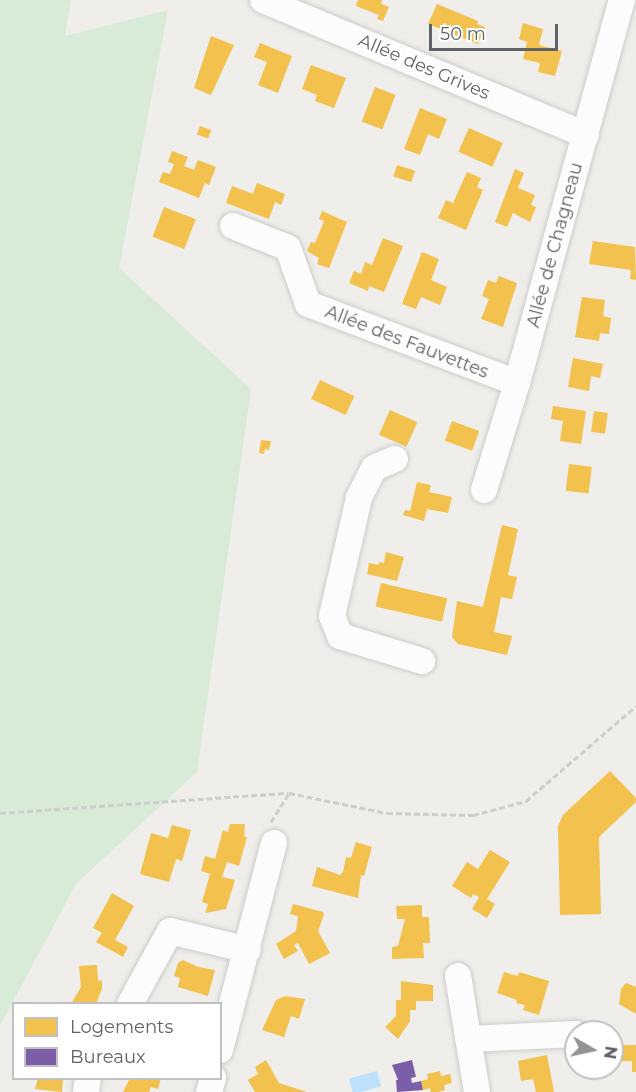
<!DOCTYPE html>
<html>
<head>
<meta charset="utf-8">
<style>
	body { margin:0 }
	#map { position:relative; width:636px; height:1092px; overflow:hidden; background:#efeeea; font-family:Montserrat,sans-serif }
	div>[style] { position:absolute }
	.green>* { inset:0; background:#d8ebd6 }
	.water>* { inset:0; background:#bfe0f9; transform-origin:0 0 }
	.homes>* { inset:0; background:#f2c14e; transform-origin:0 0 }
	.offices>* { inset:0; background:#7b5ea7 }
	.path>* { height:3px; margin-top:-1.5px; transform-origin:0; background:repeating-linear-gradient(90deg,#cacfcc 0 6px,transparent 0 9px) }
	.roads { filter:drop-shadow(0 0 2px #cbcccc) drop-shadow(0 0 2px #cbcccc) }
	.minor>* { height:26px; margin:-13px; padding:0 13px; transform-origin:13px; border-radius:13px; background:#fdfcfc }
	span { translate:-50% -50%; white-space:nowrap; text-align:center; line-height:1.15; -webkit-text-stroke:6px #fff; paint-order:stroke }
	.street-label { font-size:18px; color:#5f6368 }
	.legend { position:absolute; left:12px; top:1002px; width:210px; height:78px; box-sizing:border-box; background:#fff; border:2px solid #bfc1c3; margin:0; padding:8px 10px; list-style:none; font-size:18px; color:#5f6368 }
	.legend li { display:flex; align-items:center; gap:12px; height:30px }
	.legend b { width:30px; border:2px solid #bfc1c3 }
	.north { position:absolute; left:564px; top:1020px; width:60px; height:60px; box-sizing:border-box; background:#fff; border:2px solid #bfc1c3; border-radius:50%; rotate:99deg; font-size:16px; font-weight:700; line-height:24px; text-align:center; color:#5f6368 }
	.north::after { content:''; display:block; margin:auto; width:21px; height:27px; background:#919496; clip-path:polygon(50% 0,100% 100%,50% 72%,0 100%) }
	.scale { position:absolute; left:429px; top:24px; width:129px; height:27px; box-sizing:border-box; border:3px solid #5f6368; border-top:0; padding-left:8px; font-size:18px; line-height:21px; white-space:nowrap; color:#5f6368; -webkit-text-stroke:4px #fff; paint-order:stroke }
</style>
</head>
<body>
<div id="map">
	<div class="green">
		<i style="clip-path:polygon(0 0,71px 0,65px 36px,168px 10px,119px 268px,251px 389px,197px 772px,76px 884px,0 1026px)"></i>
	</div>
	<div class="water">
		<i style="left:377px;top:1071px;width:16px;height:29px;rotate:75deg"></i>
	</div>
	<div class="homes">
		<i style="clip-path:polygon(358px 0,382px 0,381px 4px,389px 7px,383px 21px,377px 19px,379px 15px,356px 6px)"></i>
		<i style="clip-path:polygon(437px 4px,478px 21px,477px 24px,485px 27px,478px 44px,428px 24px)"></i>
		<i style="clip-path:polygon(523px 23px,543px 29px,539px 45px,562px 51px,555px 76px,538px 72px,540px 63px,523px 59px,527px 42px,519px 39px)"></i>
		<i style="clip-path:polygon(211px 36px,234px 45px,211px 95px,194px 88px)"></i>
		<i style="clip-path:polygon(260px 43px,292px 56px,278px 93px,258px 85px,267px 62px,254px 57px)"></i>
		<i style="clip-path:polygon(311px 65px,346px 78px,334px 108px,315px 101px,317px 95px,302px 89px)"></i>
		<i style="left:375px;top:87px;width:22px;height:37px;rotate:21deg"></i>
		<i style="clip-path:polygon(420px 108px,447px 119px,439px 139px,428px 134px,420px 155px,404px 149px)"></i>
		<i style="left:200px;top:126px;width:12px;height:9px;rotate:20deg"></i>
		<i style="left:469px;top:128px;width:37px;height:26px;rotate:24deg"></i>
		<i style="clip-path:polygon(172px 151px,188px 157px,184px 166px,194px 170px,198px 160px,216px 167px,209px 185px,205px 183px,199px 198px,159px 182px,163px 172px,170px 174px,174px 164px,168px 162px)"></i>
		<i style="left:397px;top:165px;width:19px;height:12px;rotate:18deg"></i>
		<i style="clip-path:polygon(515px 169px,524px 173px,518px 188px,535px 195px,531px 205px,536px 207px,530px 222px,513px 213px,507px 227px,495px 222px)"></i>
		<i style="clip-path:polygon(467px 172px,481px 178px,477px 187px,483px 190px,466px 230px,438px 218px,446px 200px,453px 203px)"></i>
		<i style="clip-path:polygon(257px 183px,285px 194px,281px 205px,275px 202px,269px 219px,226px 203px,232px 186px,253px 194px)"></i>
		<i style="left:164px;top:207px;width:34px;height:32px;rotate:21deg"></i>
		<i style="clip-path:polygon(322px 211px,347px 222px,329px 268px,317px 264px,319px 258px,307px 251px,311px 242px,315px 243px,324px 221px,319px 219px)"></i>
		<i style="clip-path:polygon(383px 238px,403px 246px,384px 292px,369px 286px,368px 291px,349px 283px,354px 271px,361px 274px,365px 262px,372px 265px)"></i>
		<i style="clip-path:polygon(593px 241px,635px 247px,636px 280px,630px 279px,631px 270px,589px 264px)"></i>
		<i style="clip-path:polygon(422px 252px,439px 259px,431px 280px,447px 287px,440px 305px,421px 297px,416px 309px,402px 304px)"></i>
		<i style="clip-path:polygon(499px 276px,517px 283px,503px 327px,481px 319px,489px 299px,482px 296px,488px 280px,496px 283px)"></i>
		<i style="clip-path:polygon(582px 297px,605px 300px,603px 316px,611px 318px,609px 334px,600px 333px,599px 341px,575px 337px)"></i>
		<i style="clip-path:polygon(573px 358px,603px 364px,600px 378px,591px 376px,589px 391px,568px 387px)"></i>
		<i style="left:320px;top:380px;width:38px;height:21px;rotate:25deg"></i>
		<i style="clip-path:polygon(553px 406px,586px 411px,581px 444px,560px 441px,563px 421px,551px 419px)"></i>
		<i style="left:390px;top:410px;width:30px;height:27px;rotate:24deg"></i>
		<i style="left:594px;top:411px;width:14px;height:21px;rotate:8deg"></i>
		<i style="left:452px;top:421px;width:29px;height:21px;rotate:20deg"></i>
		<i style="clip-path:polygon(261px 440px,271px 441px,269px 450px,265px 449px,264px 454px,259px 453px)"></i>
		<i style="left:569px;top:464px;width:23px;height:27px;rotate:7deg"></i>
		<i style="clip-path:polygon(417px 482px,431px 485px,429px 492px,452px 497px,448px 513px,427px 509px,424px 521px,403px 515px,405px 510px,410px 511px)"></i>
		<i style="clip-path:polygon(502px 525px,518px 529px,508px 575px,517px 577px,512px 599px,501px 597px,494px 632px,512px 636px,507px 655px,458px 644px,452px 637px,457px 601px,483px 607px)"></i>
		<i style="clip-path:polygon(386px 552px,404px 557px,397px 581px,367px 574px,369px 563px,378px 565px,380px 562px,384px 563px)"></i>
		<i style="left:381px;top:583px;width:68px;height:24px;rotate:13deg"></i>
		<i style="clip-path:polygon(610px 771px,636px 798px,636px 802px,599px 837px,601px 914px,560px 915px,558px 826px,563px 815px)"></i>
		<i style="clip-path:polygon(230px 824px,245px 824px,244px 836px,247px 837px,239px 866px,227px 862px,222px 877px,235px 880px,226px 909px,205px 913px,208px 904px,202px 902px,210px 874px,201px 871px,205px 856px,215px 859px,223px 830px,228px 832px)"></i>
		<i style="clip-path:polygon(172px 825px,191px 830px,182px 861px,176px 859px,169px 882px,140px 874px,151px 833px,168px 838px)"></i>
		<i style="clip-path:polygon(356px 842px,372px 847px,364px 876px,361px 875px,358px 898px,312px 886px,317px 867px,340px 875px,343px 872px,346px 857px,351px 858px)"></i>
		<i style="clip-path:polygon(490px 850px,510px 862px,487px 899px,495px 904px,487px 918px,472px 909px,479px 897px,473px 894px,471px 898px,452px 886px,467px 862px,478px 869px)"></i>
		<i style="clip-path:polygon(112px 893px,134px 906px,115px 940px,128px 947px,123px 957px,96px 942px,102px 933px,93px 928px)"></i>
		<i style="clip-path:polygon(293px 904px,323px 912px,324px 915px,318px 931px,330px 953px,309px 964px,298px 943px,294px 945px,298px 951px,284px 959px,276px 944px,296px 931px,298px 916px,290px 914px)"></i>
		<i style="clip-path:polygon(422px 905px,422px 917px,429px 917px,430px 943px,423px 943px,424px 958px,392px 959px,392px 947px,398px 946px,405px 919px,397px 919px,396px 906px)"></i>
		<i style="clip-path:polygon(183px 960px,198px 967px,215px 970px,208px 996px,178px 987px,180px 978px,174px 976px,178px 963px)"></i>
		<i style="clip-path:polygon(97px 965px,98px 981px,102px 980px,102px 989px,96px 1004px,71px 1004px,81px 987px,79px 966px)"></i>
		<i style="clip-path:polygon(504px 972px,518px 976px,519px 972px,549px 981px,539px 1015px,523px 1010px,525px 1005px,516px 1003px,517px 1000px,497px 993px)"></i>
		<i style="clip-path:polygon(401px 981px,433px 985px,433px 1001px,416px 1001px,416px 1010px,410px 1010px,410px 1021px,398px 1039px,385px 1027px,396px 1016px,396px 1000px,401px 1000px)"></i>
		<i style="clip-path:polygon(626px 983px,636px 987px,636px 1014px,619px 1004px,621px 989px)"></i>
		<i style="clip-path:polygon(285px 996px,305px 999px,299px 1019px,291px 1016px,284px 1037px,262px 1030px,276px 1000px)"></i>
		<i style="clip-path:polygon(621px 1045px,636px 1045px,636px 1072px,632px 1072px,632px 1061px,621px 1061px)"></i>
		<i style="clip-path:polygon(547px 1055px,554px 1092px,536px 1092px,533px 1079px,521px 1081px,518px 1061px)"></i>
		<i style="clip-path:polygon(266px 1060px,279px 1083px,307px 1092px,255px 1092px,248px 1080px,258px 1074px,255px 1067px)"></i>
		<i style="clip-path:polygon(440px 1071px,441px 1076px,450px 1074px,452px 1083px,444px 1085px,445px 1090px,438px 1092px,431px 1092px,430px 1088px,423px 1090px,421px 1081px,428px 1079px,427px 1074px)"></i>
		<i style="clip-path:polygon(38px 1078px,63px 1078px,62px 1092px,35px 1089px)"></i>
		<i style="clip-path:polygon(130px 1078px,161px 1078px,158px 1089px,151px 1087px,149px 1092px,123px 1092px)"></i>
	</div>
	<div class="offices">
		<i style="clip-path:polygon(412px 1060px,416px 1077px,411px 1078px,412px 1083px,421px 1081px,423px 1090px,397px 1092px,396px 1080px,398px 1080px,392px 1065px)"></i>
	</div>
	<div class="path">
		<i style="left:0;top:813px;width:289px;rotate:-4deg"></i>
		<i style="left:271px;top:822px;width:34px;rotate:-58deg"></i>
		<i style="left:289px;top:793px;width:100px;rotate:11.5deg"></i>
		<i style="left:387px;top:813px;width:86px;rotate:1.3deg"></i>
		<i style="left:473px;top:815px;width:55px;rotate:-14.8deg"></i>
		<i style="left:526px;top:801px;width:145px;rotate:-40.8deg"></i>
	</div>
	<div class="roads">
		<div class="minor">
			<i style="left:263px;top:0;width:350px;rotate:22.7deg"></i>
			<i style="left:233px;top:226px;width:59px;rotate:21.8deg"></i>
			<i style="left:288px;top:248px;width:59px;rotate:70.3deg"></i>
			<i style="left:308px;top:304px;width:223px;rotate:20.7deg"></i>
			<i style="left:395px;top:459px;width:23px;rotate:157deg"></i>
			<i style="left:374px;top:468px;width:34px;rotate:117deg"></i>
			<i style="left:359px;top:498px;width:121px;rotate:102.9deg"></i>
			<i style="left:332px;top:616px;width:22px;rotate:68deg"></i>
			<i style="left:340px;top:636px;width:86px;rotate:17deg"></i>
			<i style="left:484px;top:490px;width:112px;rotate:-72.9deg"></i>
			<i style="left:517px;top:383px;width:397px;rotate:-74.7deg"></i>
			<i style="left:458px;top:976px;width:118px;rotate:80.7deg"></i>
			<i style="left:130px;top:1004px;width:83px;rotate:-61.3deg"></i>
			<i style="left:170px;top:931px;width:80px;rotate:13.7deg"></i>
			<i style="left:468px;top:1039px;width:108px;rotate:-2.7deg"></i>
			<i style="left:220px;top:1050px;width:214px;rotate:-75.4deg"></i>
			<i style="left:86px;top:1092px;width:14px;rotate:-82deg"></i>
			<i style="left:209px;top:1092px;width:15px;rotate:-74deg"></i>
		</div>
	</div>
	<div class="street-label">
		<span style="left:424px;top:67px;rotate:23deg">Allée des Grives</span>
		<span style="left:555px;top:245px;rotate:-75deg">Allée de Chagneau</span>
		<span style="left:407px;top:342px;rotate:21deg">Allée des Fauvettes</span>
	</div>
	<ul class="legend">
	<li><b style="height:16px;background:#f2c14e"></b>Logements</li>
	<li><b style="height:16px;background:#7b5ea7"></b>Bureaux</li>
	</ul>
	<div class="north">N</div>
	<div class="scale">50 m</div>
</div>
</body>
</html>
